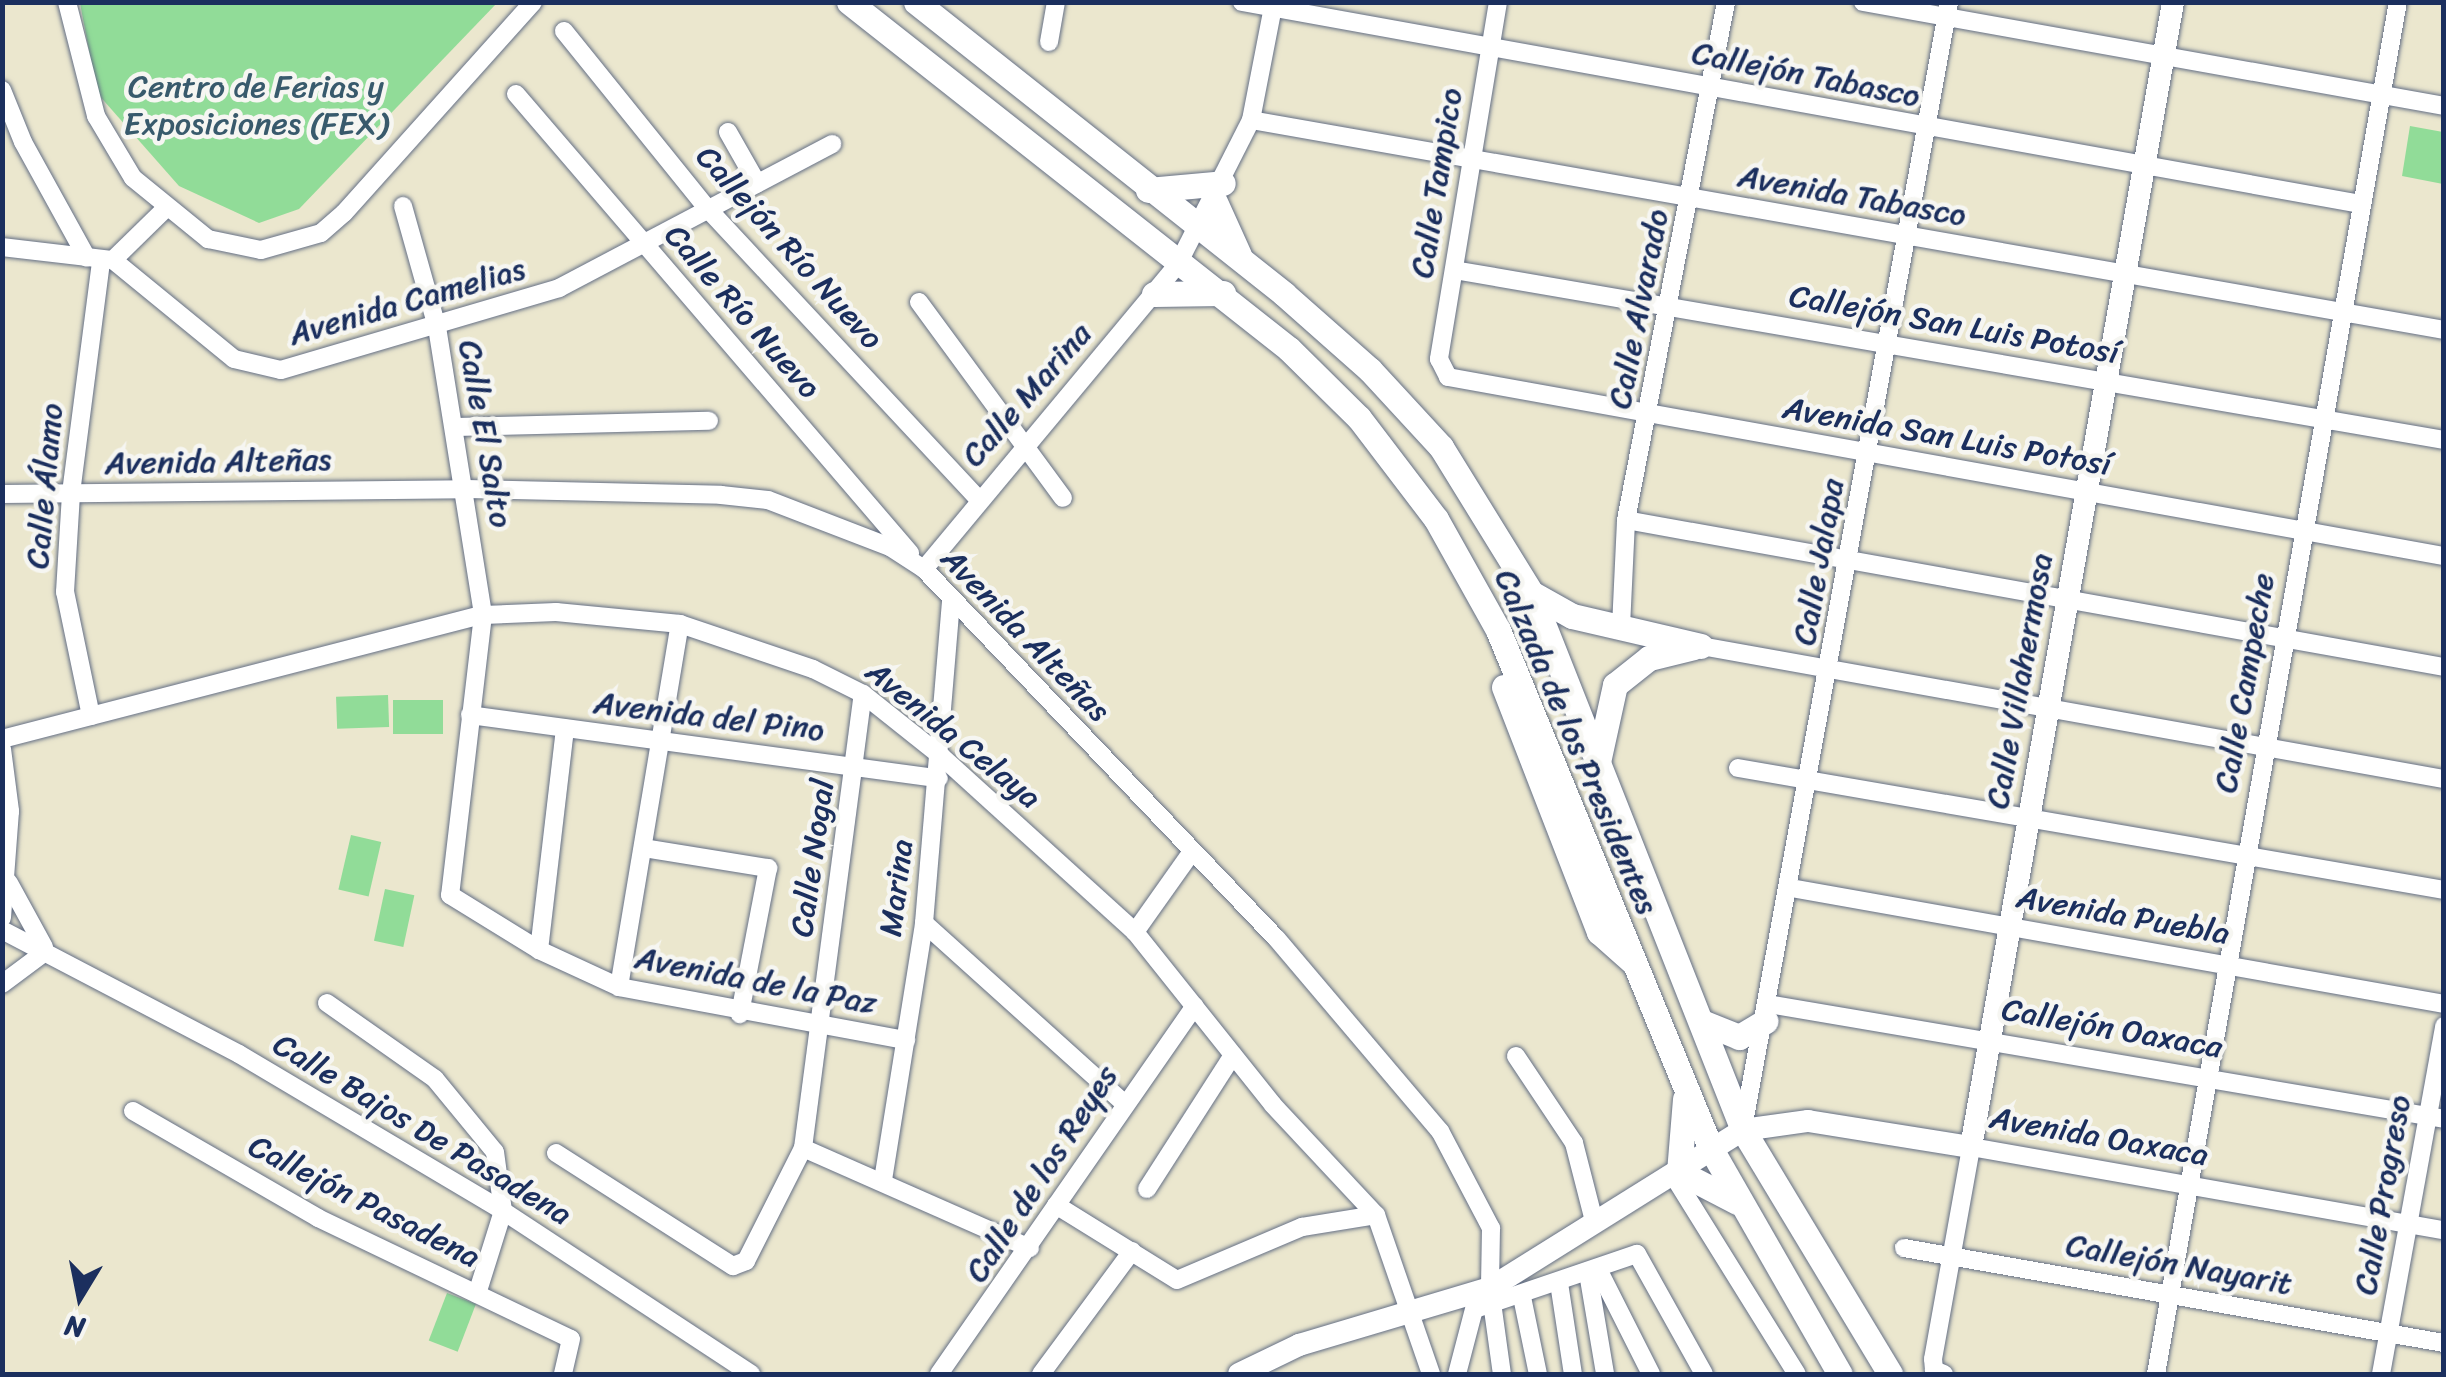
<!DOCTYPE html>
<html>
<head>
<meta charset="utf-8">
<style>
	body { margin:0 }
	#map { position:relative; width:2446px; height:1377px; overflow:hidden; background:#ebe7ce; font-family:Sriracha,sans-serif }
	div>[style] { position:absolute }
	.green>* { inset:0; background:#91dc98; transform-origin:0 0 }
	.roads { filter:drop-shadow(0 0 2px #646f85) drop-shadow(0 0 2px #646f85) }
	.minor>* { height:18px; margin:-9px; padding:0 9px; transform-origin:9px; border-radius:9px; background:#fff }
	.major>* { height:22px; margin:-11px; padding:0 11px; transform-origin:11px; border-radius:11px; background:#fff }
	.highway>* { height:25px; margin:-12.5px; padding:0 12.5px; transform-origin:12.5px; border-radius:12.5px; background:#fff }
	span { translate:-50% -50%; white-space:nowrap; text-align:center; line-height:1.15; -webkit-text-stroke:9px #f6f6f2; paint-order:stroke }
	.street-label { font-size:32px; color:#1b2f5e }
	.park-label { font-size:32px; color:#385a6c }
	.frame { position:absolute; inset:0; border:5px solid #1b2f5e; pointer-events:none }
	.north { position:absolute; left:30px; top:1247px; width:100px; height:100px; -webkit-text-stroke:8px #f6f6f2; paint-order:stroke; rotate:190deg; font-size:28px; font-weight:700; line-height:40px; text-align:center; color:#1b2f5e }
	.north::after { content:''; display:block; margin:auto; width:35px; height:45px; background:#1b2f5e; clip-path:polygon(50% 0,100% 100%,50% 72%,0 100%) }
</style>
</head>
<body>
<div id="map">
	<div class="green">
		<i style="clip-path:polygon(80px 3px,497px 3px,299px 209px,259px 223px,179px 186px,97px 93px)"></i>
		<i style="clip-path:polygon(2410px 126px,2443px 132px,2443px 184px,2402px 176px)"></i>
		<i style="left:388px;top:695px;width:32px;height:52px;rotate:88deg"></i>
		<i style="left:393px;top:700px;width:50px;height:34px"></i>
		<i style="left:351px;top:835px;width:31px;height:56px;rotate:13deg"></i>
		<i style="left:385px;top:889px;width:30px;height:53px;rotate:12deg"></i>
		<i style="left:447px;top:1293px;width:31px;height:51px;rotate:21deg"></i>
	</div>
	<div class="roads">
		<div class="minor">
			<i style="left:67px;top:2px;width:118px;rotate:75.7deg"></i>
			<i style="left:96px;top:116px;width:72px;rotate:59.2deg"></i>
			<i style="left:133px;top:178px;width:97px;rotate:39.1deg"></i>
			<i style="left:208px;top:239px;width:54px;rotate:11.7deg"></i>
			<i style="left:261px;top:250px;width:62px;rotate:-15.8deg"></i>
			<i style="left:321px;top:233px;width:30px;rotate:-41deg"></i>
			<i style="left:344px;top:213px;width:283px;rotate:-48.1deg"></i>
			<i style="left:1242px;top:2px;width:1136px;rotate:10.24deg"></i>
			<i style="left:1498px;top:2px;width:362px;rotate:99.4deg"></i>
			<i style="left:1439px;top:359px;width:20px;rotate:63deg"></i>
			<i style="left:1448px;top:377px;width:1012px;rotate:10.19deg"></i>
			<i style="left:1863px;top:2px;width:590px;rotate:10.15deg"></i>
			<i style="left:564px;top:31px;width:228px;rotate:51.1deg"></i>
			<i style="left:707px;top:208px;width:396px;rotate:47deg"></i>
			<i style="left:1049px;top:42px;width:41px;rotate:-80.1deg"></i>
			<i style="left:2px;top:90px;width:56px;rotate:68deg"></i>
			<i style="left:23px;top:142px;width:132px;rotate:61.1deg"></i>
			<i style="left:516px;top:94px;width:605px;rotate:49.36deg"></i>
			<i style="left:1251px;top:120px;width:1211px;rotate:9.98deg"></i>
			<i style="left:728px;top:132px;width:59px;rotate:60.4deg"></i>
			<i style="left:403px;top:206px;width:126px;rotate:74.3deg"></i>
			<i style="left:437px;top:327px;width:292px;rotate:80.9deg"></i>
			<i style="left:483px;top:615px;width:282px;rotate:96.7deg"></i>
			<i style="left:450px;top:895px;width:105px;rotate:31.7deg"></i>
			<i style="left:539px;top:950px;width:88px;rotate:24.8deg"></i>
			<i style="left:619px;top:987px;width:292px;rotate:10.5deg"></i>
			<i style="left:2px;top:247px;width:112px;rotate:6.7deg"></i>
			<i style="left:113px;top:260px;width:156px;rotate:39.3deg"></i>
			<i style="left:234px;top:359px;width:48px;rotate:13.2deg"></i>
			<i style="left:281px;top:370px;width:290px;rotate:-16.4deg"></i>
			<i style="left:559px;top:288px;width:309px;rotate:-27.8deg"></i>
			<i style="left:113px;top:260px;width:73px;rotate:-44.4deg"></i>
			<i style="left:1454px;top:270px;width:1004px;rotate:9.74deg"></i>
			<i style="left:919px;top:302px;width:243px;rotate:53.7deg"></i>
			<i style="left:455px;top:427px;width:254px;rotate:-1.4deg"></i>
			<i style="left:2px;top:494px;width:464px;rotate:-0.6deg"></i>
			<i style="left:466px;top:489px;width:255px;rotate:1.3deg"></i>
			<i style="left:721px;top:495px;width:47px;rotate:6.1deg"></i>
			<i style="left:768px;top:500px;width:131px;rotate:21.1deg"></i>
			<i style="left:890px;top:547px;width:40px;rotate:32.9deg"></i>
			<i style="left:924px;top:569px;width:511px;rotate:46.35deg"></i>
			<i style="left:1277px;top:939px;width:252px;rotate:49.7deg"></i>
			<i style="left:1440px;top:1131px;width:110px;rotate:62.3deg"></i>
			<i style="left:1491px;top:1228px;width:60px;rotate:91deg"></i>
			<i style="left:1490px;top:1288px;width:87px;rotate:82.1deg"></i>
			<i style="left:1626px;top:520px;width:831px;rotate:10.19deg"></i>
			<i style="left:924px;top:569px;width:397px;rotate:-50.2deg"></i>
			<i style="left:1178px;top:264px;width:161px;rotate:-63.1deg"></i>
			<i style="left:1251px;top:120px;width:120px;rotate:-79deg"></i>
			<i style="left:1621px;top:627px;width:107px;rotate:-87.3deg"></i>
			<i style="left:1626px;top:520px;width:528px;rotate:-79.07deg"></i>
			<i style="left:1701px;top:646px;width:755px;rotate:10.15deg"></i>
			<i style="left:470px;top:715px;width:473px;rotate:7.7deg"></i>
			<i style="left:91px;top:716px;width:127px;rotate:-101.8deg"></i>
			<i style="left:65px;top:592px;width:99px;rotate:-86.5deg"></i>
			<i style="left:71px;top:493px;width:234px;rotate:-82.6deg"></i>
			<i style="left:2px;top:739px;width:497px;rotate:-14.5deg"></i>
			<i style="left:483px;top:615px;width:73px;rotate:-2.4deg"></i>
			<i style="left:556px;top:612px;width:125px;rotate:5.5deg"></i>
			<i style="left:680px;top:624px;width:140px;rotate:18.7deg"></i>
			<i style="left:813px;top:669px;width:56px;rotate:26.6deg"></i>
			<i style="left:863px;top:694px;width:100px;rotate:38.5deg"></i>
			<i style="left:941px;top:756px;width:262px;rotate:42.2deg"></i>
			<i style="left:1135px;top:932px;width:221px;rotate:51.4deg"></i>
			<i style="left:1273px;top:1105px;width:151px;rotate:46.9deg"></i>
			<i style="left:1376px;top:1215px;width:168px;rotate:70.9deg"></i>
			<i style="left:2px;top:749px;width:63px;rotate:82.6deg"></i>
			<i style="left:10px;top:811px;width:107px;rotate:94.3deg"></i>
			<i style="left:1738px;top:768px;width:716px;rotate:9.8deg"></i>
			<i style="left:644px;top:848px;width:126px;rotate:9.2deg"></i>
			<i style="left:768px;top:868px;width:149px;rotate:100.9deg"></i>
			<i style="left:9px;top:883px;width:73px;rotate:61.3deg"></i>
			<i style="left:1791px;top:888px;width:663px;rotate:10.07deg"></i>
			<i style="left:924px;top:923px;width:268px;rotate:42deg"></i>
			<i style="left:2px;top:930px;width:267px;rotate:27.6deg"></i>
			<i style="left:239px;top:1054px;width:307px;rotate:30.7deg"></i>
			<i style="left:503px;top:1211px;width:297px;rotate:33.3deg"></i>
			<i style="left:1135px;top:932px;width:97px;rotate:-54.7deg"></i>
			<i style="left:539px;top:950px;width:223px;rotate:-83.3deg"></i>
			<i style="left:2px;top:984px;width:54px;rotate:-36.7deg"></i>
			<i style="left:619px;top:987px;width:368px;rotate:-80.5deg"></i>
			<i style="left:327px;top:1003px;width:132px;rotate:35.1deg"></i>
			<i style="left:435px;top:1079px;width:94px;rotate:50.6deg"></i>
			<i style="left:495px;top:1152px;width:60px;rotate:82.3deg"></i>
			<i style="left:503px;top:1211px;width:87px;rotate:107.4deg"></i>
			<i style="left:1768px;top:1004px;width:686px;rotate:9.65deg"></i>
			<i style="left:1516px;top:1056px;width:105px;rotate:56.3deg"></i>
			<i style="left:1574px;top:1143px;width:81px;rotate:75.6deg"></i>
			<i style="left:133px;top:1111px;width:214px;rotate:30deg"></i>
			<i style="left:318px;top:1218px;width:280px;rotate:25.6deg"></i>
			<i style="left:571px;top:1339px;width:36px;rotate:103deg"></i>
			<i style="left:1743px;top:1128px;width:1145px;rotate:-79.63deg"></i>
			<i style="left:803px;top:1148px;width:248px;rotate:23.8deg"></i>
			<i style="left:556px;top:1153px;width:210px;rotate:32.6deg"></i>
			<i style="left:733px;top:1266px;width:14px;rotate:-21deg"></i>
			<i style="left:746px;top:1261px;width:127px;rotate:-63.2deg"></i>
			<i style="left:803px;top:1148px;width:458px;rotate:-82.5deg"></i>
			<i style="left:1673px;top:1175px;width:234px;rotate:58.1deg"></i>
			<i style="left:883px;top:1180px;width:260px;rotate:-80.9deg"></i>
			<i style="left:924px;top:923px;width:324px;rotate:-85.2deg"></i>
			<i style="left:1147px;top:1189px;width:159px;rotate:-57.3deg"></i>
			<i style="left:1056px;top:1205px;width:142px;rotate:31.8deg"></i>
			<i style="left:1177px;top:1280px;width:136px;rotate:-23deg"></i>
			<i style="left:1302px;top:1227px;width:75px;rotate:-9.2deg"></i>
			<i style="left:1904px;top:1248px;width:548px;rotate:9.98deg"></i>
			<i style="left:1598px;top:1269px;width:118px;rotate:63.2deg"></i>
			<i style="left:1588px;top:1273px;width:102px;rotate:80.4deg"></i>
			<i style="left:1559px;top:1283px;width:92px;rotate:81.3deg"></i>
			<i style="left:1522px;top:1297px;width:79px;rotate:78.3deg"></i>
			<i style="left:1475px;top:1309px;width:171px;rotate:-18.8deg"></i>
			<i style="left:1637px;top:1254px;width:137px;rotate:60.8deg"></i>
			<i style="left:939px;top:1374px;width:448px;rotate:-55.2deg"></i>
			<i style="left:1041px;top:1374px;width:153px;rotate:-53.5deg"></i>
			<i style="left:1457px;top:1374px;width:79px;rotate:-75.3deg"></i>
			<i style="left:1944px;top:1374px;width:11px;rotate:-158deg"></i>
			<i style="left:1934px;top:1370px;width:11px;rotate:-95deg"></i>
			<i style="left:1933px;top:1359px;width:215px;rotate:-79.8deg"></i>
			<i style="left:1971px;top:1147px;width:480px;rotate:10deg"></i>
			<i style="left:2156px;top:1374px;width:1393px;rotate:-80deg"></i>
			<i style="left:2381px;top:1374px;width:354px;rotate:-79.7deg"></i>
		</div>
		<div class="major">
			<i style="left:1239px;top:1374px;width:67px;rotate:-25.8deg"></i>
			<i style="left:1299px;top:1345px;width:199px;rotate:-16.6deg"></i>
			<i style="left:1490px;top:1288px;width:298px;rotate:-32deg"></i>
			<i style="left:1743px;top:1130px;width:66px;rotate:-7.9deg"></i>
			<i style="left:1808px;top:1121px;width:165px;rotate:9.1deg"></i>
			<i style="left:1971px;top:1147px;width:1163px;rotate:-79.99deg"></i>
		</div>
		<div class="highway">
			<i style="left:849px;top:2px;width:560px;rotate:38.26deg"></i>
			<i style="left:1289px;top:349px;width:98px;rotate:44.6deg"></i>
			<i style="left:1359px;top:418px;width:127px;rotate:52.7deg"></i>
			<i style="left:1436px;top:519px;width:127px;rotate:60.8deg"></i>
			<i style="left:1498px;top:630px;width:561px;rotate:67.69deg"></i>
			<i style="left:1711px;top:1149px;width:259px;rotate:60.2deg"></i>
			<i style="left:916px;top:2px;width:470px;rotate:38.4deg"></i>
			<i style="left:1284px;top:294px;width:115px;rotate:41.5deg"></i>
			<i style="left:1370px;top:370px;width:105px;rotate:47.3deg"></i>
			<i style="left:1441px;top:447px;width:172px;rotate:58.3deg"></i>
			<i style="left:1531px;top:593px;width:577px;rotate:68.46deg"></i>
			<i style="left:1743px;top:1130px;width:285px;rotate:58.9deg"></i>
			<i style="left:1148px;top:190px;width:75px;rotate:-5.3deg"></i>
			<i style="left:1215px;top:202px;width:58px;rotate:65.6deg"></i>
			<i style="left:1154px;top:294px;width:69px;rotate:-0.8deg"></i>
			<i style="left:1531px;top:593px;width:47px;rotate:29.3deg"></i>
			<i style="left:1572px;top:616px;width:132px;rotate:13.1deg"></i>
			<i style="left:1504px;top:687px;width:263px;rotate:68.8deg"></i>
			<i style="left:1599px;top:932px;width:47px;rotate:41.5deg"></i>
			<i style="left:1598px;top:762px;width:79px;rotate:-77.6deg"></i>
			<i style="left:1615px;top:685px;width:43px;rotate:-38.5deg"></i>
			<i style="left:1649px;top:658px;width:46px;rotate:-13.7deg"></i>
			<i style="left:1702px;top:1022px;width:40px;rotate:22deg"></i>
			<i style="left:1739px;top:1037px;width:31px;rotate:-31deg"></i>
			<i style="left:1685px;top:1099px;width:73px;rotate:94.7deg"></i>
			<i style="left:1679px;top:1172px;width:65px;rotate:27.3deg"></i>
		</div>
	</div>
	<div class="street-label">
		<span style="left:1806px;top:75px;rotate:11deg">Callejón Tabasco</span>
		<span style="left:1437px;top:183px;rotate:-81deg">Calle Tampico</span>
		<span style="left:1852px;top:196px;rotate:10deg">Avenida Tabasco</span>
		<span style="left:789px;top:248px;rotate:48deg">Callejón Río Nuevo</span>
		<span style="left:407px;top:302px;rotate:-16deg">Avenida Camelias</span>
		<span style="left:1639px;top:309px;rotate:-79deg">Calle Alvarado</span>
		<span style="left:742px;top:312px;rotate:49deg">Calle Río Nuevo</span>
		<span style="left:1954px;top:325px;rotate:10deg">Callejón San Luis Potosí</span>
		<span style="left:1027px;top:395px;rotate:-49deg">Calle Marina</span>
		<span style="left:485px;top:434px;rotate:80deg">Calle El Salto</span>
		<span style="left:1947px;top:437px;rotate:10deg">Avenida San Luis Potosí</span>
		<span style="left:218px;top:462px;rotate:-1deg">Avenida Alteñas</span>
		<span style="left:45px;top:486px;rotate:-85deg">Calle Álamo</span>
		<span style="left:1819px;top:562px;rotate:-80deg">Calle Jalapa</span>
		<span style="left:1025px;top:635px;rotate:46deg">Avenida Alteñas</span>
		<span style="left:2020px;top:681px;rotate:-80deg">Calle Villahermosa</span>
		<span style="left:2245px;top:683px;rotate:-80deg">Calle Campeche</span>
		<span style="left:709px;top:717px;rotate:7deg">Avenida del Pino</span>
		<span style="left:953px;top:735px;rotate:39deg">Avenida Celaya</span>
		<span style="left:1576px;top:742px;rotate:67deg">Calzada de los Presidentes</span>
		<span style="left:813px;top:858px;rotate:-82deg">Calle Nogal</span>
		<span style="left:897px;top:888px;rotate:-83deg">Marina</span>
		<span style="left:2123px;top:916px;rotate:10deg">Avenida Puebla</span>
		<span style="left:756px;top:981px;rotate:11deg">Avenida de la Paz</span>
		<span style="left:2112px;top:1029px;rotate:10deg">Callejón Oaxaca</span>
		<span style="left:422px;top:1130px;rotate:31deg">Calle Bajos De Pasadena</span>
		<span style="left:2099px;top:1137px;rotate:10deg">Avenida Oaxaca</span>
		<span style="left:1042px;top:1174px;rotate:-57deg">Calle de los Reyes</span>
		<span style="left:2383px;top:1195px;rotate:-80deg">Calle Progreso</span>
		<span style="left:364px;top:1202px;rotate:27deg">Callejón Pasadena</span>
		<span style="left:2179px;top:1265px;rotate:10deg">Callejón Nayarit</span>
	</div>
	<div class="park-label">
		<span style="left:256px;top:106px">Centro de Ferias y<br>Exposiciones (FEX)</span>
	</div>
	<div class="frame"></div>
	<div class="north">N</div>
</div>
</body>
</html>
